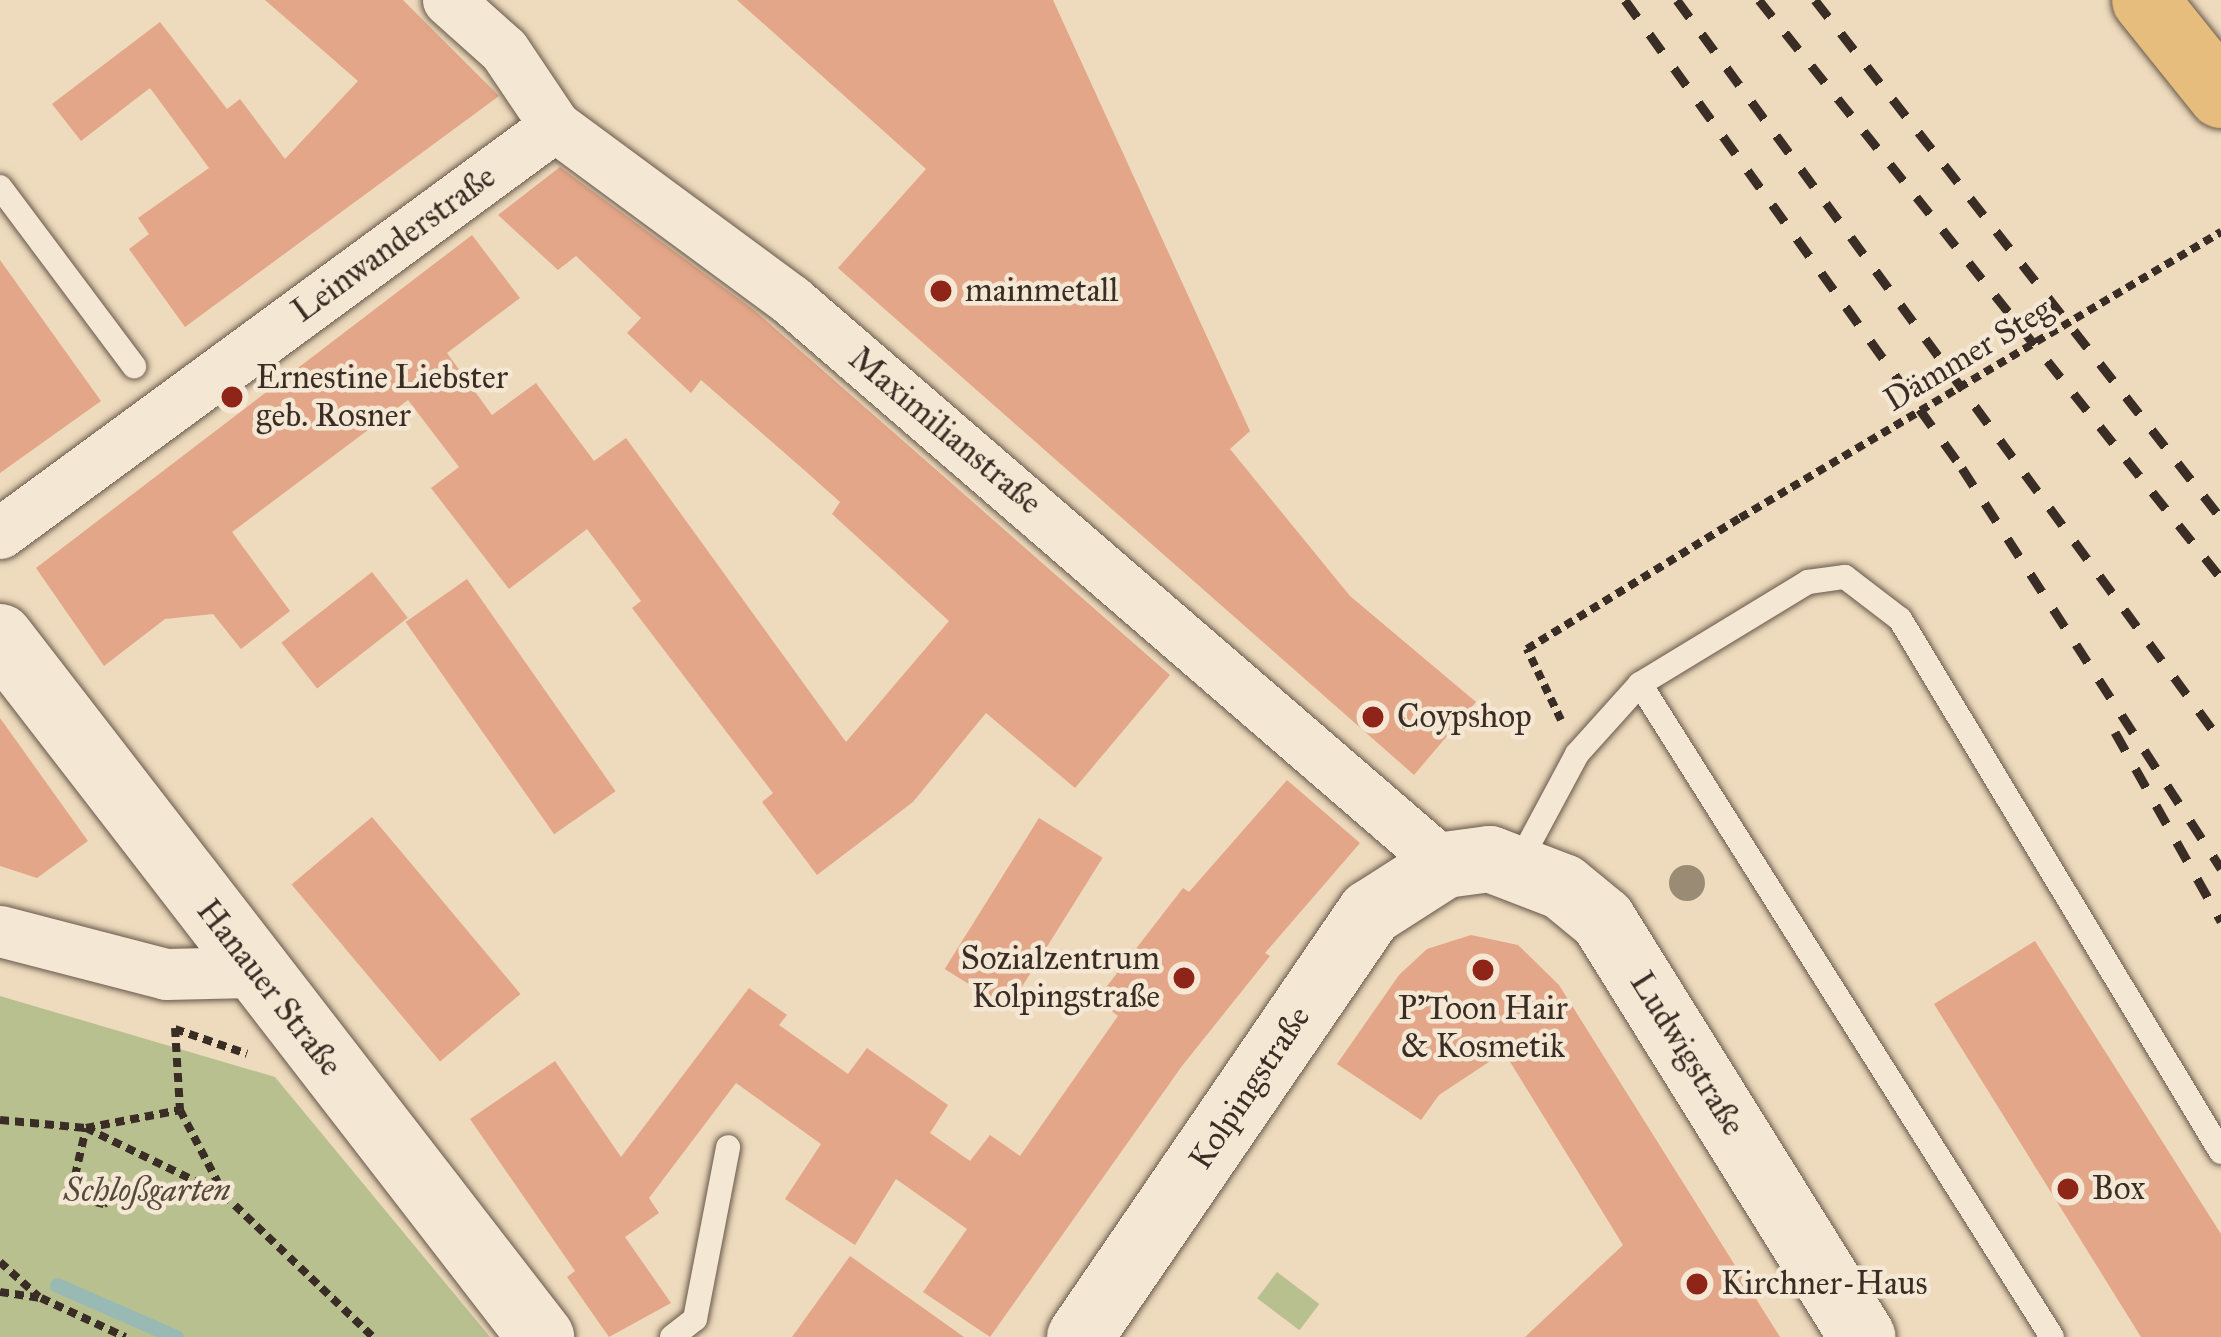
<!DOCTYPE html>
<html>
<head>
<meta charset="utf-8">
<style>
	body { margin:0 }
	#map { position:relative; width:2221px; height:1337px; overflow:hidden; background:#eedabc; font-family:"IM FELL Great Primer",serif }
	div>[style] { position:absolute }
	.green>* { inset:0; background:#b9c090; transform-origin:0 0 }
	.stream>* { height:15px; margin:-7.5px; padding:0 7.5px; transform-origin:7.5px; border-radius:7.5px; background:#99bab4 }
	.building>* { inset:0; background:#e4a688; transform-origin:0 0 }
	.path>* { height:8px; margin-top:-4px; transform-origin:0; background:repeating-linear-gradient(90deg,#3a2d25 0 9px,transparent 0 15px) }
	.roads { filter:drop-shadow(0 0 3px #67584b) drop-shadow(0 0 3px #67584b) }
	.lane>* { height:24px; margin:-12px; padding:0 12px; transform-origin:12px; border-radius:12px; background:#f4e7d3 }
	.street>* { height:51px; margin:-25.5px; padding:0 25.5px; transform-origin:25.5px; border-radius:25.5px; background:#f4e7d3 }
	.secondary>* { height:66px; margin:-33px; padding:0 33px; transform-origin:33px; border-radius:33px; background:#f4e7d3 }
	.primary>* { height:66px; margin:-33px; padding:0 33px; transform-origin:33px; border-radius:33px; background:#e7bd7e }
	.rail>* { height:9px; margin-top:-4.5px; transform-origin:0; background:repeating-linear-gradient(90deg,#3a2d25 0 21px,transparent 0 42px) }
	.path-bridge>* { height:8px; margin-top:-4px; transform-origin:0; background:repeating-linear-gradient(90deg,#3a2d25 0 9px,transparent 0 15px) }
	.trees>* { width:36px; height:36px; margin:-18px; border-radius:50%; background:#998b74 }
	.dots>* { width:33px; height:33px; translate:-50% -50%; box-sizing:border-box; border:6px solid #f4e7d3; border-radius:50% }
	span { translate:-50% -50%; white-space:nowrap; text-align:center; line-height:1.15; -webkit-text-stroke:9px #f4e7d3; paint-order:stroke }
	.street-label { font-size:33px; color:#3a2d25 }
	.poi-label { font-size:33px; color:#3a2d25 }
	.left { translate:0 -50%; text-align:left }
	.right { translate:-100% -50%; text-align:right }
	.park-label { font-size:33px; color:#534a3a; font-style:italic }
</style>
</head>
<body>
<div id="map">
	<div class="green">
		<i style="clip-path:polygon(0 996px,275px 1077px,490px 1337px,0 1337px)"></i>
		<i style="left:1277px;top:1272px;width:53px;height:33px;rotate:37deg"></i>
	</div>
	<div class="stream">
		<i style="left:57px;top:1285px;width:130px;rotate:23.6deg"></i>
	</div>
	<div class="building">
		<i style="clip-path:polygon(265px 0,403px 0,499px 96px,185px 327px,129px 249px,149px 234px,138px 218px,209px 168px,150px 88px,81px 141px,52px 104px,160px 22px,227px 109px,240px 99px,285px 159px,358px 81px)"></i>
		<i style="clip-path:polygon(737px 0,1053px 0,1250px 431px,1230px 449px,1350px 596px,1476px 702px,1414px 775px,838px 268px,926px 169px)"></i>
		<i style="clip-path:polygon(560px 167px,754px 310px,1170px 675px,1075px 788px,986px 713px,913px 802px,817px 875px,762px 802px,773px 793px,632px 608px,641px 601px,587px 529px,509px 589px,431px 488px,459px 467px,408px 400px,232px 532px,290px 611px,241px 649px,213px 614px,165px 619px,104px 666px,36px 568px,472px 235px,520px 298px,447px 353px,492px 415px,536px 383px,594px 461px,626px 438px,846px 742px,949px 621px,832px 514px,840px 502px,803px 469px,701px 380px,691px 393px,627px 333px,641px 318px,576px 256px,558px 270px,498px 215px)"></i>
		<i style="clip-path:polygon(0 260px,101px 401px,0 473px)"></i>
		<i style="left:372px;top:572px;width:58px;height:115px;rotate:52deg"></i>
		<i style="left:467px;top:579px;width:259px;height:75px;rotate:55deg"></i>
		<i style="clip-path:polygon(0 718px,88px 841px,37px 878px,0 866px)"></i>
		<i style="clip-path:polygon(1287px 780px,1360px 843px,1265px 953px,1270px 956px,1182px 1066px,990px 1337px,923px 1292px,967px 1229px,896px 1179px,855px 1245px,785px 1199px,821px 1144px,736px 1083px,649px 1198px,659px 1213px,625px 1237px,671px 1303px,609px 1337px,567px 1277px,575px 1271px,470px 1119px,555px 1061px,621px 1157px,749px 988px,787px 1015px,779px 1025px,848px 1074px,867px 1048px,948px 1105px,930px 1133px,970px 1161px,990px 1135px,1020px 1156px,1118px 1016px,1097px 999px,1183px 888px,1189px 892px)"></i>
		<i style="left:372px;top:817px;width:231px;height:105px;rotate:50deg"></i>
		<i style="left:1039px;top:818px;width:75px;height:178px;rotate:32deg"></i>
		<i style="clip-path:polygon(1471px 935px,1518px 945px,1559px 985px,1780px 1337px,1525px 1337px,1623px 1245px,1504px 1052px,1439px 1095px,1421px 1120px,1337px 1064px,1399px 975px,1427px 949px)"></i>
		<i style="clip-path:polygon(2035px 941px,2221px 1234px,2221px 1337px,2141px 1337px,1934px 1004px)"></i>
		<i style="clip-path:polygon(850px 1256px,964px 1337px,792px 1337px)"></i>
	</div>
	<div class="path">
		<i style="left:1561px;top:720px;width:79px;rotate:-115.6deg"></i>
		<i style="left:1527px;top:649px;width:250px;rotate:-31.6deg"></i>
		<i style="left:175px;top:1028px;width:82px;rotate:86.5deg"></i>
		<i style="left:180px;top:1110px;width:95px;rotate:62.4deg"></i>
		<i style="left:175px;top:1029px;width:76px;rotate:19.1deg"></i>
		<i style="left:0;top:1120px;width:86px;rotate:5.3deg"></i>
		<i style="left:86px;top:1128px;width:153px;rotate:25.9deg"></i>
		<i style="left:224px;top:1195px;width:206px;rotate:43.6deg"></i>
		<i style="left:118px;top:1195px;width:17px;rotate:147deg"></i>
		<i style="left:104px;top:1204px;width:17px;rotate:-167deg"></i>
		<i style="left:87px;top:1200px;width:27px;rotate:-117deg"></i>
		<i style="left:75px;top:1176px;width:49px;rotate:-77.1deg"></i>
		<i style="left:86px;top:1128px;width:96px;rotate:-10.8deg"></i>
		<i style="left:0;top:1262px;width:52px;rotate:41.9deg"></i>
		<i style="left:0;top:1292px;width:41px;rotate:8.3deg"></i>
		<i style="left:41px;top:1298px;width:93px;rotate:24.9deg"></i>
	</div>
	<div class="roads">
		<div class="lane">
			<i style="left:0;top:187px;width:224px;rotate:53.2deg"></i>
			<i style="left:1640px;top:684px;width:772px;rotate:57.75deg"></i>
			<i style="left:1516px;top:868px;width:129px;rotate:-61.8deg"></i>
			<i style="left:1577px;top:754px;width:94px;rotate:-48deg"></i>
			<i style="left:1640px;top:684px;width:197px;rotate:-31.3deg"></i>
			<i style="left:1808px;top:582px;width:37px;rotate:-8deg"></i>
			<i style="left:1845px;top:577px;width:69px;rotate:37.4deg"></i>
			<i style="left:1900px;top:619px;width:622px;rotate:58.94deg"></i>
			<i style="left:672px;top:1337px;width:29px;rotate:-38deg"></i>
			<i style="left:695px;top:1319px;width:175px;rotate:-79.1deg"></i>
		</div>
		<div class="street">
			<i style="left:448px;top:0;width:75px;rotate:41.8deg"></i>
			<i style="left:504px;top:50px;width:92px;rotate:56.1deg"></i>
			<i style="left:555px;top:126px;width:293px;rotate:36.4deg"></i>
			<i style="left:791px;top:300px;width:864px;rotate:40.82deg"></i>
			<i style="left:0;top:533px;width:688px;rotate:-36.25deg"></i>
			<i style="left:0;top:931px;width:171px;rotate:14.5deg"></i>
			<i style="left:166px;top:974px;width:89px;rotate:-1.3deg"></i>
		</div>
		<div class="secondary">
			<i style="left:0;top:637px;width:885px;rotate:52.3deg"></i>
			<i style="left:1080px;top:1337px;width:514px;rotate:-55.63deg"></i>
			<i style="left:1370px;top:913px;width:89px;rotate:-32.6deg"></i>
			<i style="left:1445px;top:865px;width:45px;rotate:-7.6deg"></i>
			<i style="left:1490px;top:859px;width:78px;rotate:21deg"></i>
			<i style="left:1563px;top:887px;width:52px;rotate:39.5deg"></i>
			<i style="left:1603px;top:920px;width:491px;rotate:58.1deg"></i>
		</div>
		<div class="primary">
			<i style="left:2145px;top:0;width:122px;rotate:51.3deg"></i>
		</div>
	</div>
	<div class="rail">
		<i style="left:1625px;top:0;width:577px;rotate:54.24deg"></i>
		<i style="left:1962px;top:468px;width:477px;rotate:57.1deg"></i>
		<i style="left:1677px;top:0;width:919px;rotate:53.72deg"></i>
		<i style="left:1759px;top:0;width:740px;rotate:51.36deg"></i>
		<i style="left:1815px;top:0;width:658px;rotate:51.91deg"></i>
		<i style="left:2115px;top:732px;width:217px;rotate:60.7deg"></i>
	</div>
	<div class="path-bridge">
		<i style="left:1740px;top:518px;width:560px;rotate:-30.74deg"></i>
	</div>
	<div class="trees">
		<i style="left:1687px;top:883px"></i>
	</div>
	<div class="dots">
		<i style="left:941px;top:291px;background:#8f2418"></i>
		<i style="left:232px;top:397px;background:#8f2418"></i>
		<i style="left:1373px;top:717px;background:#8f2418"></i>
		<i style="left:1483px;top:970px;background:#8f2418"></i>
		<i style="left:1184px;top:978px;background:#8f2418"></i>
		<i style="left:2068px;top:1189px;background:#8f2418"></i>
		<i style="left:1697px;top:1284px;background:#8f2418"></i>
	</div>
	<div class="street-label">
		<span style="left:394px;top:244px;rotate:-36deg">Leinwanderstraße</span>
		<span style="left:1968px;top:355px;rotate:-31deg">Dämmer Steg</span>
		<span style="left:945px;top:431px;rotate:40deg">Maximilianstraße</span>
		<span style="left:269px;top:988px;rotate:52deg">Hanauer Straße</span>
		<span style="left:1687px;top:1054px;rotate:58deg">Ludwigstraße</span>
		<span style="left:1250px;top:1088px;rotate:-56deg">Kolpingstraße</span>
	</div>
	<div class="poi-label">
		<span class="left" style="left:965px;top:291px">mainmetall</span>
		<span class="left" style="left:256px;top:397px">Ernestine Liebster<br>geb. Rosner</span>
		<span class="left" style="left:1397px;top:717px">Coypshop</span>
		<span class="right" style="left:1160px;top:978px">Sozialzentrum<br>Kolpingstraße</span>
		<span style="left:1483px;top:1028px">P'Toon Hair<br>&amp; Kosmetik</span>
		<span class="left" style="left:2092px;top:1189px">Box</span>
		<span class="left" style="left:1721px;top:1284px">Kirchner-Haus</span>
	</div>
	<div class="park-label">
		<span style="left:147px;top:1191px">Schloßgarten</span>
	</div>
</div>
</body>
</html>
